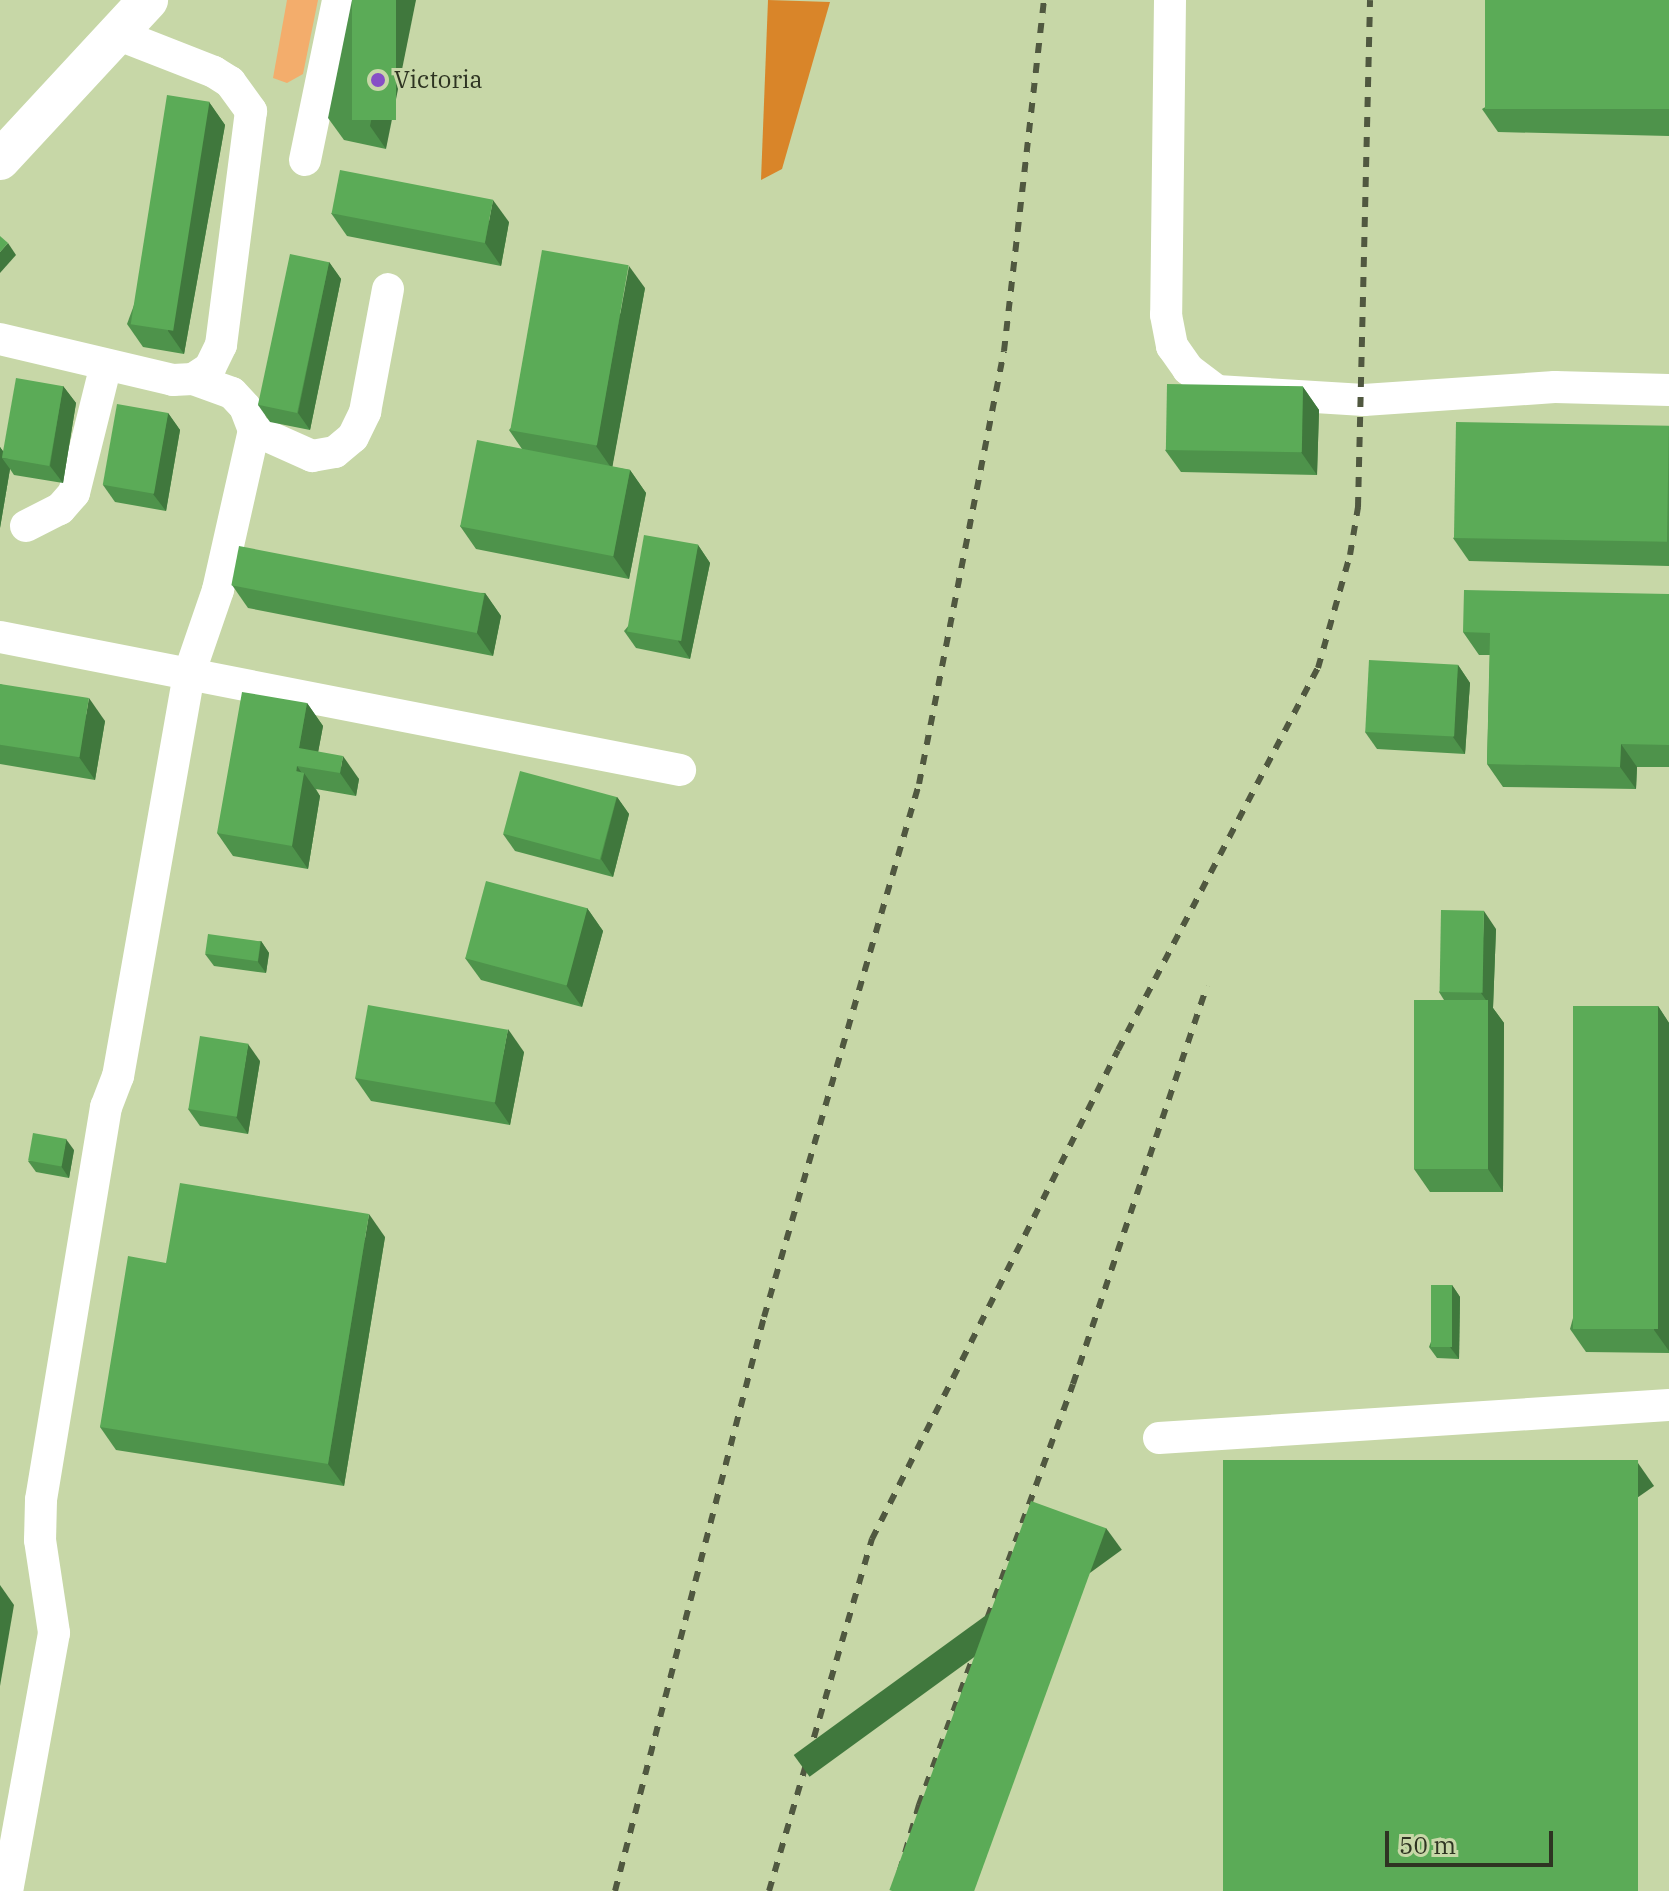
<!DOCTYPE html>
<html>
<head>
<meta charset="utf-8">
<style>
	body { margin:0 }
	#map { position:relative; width:1669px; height:1891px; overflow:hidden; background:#c7d7a7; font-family:"IBM Plex Serif",serif }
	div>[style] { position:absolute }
	.green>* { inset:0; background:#f3ad6c }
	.forest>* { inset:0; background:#d98529 }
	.minor>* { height:32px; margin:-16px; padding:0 16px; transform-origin:16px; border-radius:16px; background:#fff }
	.major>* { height:40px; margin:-20px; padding:0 20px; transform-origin:20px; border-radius:20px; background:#fff }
	.rail>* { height:6px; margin-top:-3px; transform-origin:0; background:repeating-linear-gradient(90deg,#505840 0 10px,transparent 0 20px) }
	.wall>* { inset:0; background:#4e934b }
	.shaded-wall>* { inset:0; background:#40783d; transform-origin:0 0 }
	.building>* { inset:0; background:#5bab57; transform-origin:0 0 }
	.dots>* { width:22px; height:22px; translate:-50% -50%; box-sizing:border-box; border:4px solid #c7d7a7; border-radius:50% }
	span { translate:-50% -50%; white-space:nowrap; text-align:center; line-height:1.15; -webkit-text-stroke:6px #c7d7a7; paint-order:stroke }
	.poi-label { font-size:24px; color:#2e3422 }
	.left { translate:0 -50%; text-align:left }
	.scale { position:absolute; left:1385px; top:1831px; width:168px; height:36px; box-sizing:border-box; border:4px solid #2e3422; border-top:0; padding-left:10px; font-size:24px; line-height:28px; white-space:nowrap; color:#2e3422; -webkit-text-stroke:6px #c7d7a7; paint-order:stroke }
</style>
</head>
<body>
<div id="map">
	<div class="green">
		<i style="clip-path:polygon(287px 0,318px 0,303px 74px,287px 83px,273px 78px)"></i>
	</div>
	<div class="forest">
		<i style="clip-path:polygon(768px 0,830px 2px,782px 169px,761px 180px)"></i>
	</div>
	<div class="minor">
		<i style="left:1170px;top:0;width:315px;rotate:90.7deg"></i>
		<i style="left:1166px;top:315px;width:32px;rotate:79deg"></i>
		<i style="left:1172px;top:346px;width:28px;rotate:55deg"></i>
		<i style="left:1188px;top:369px;width:36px;rotate:37deg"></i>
		<i style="left:1217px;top:391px;width:147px;rotate:3.5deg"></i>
		<i style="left:1364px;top:400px;width:191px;rotate:-3.9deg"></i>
		<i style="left:1555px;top:387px;width:114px;rotate:1.5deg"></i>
		<i style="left:117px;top:34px;width:104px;rotate:21.4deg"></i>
		<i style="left:214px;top:72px;width:19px;rotate:32deg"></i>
		<i style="left:230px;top:82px;width:36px;rotate:54deg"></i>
		<i style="left:251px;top:111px;width:236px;rotate:97.3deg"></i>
		<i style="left:221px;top:345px;width:25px;rotate:116deg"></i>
		<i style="left:210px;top:368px;width:20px;rotate:147deg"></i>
		<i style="left:305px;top:160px;width:163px;rotate:-78.3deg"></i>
		<i style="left:0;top:339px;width:178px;rotate:13.3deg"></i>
		<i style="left:173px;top:380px;width:20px;rotate:-3deg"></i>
		<i style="left:193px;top:379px;width:41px;rotate:19.7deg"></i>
		<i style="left:232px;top:393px;width:19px;rotate:47deg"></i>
		<i style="left:245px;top:407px;width:25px;rotate:69deg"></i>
		<i style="left:254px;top:430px;width:164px;rotate:102.7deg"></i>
		<i style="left:218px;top:590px;width:89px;rotate:109deg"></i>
		<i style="left:189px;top:674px;width:408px;rotate:100deg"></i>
		<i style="left:118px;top:1076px;width:33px;rotate:111deg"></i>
		<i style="left:106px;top:1107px;width:398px;rotate:99.4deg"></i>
		<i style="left:41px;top:1500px;width:40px;rotate:91.4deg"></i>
		<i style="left:40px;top:1540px;width:94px;rotate:81.4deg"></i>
		<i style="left:54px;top:1633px;width:262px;rotate:100.3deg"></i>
		<i style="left:254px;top:430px;width:64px;rotate:24.1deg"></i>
		<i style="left:312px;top:456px;width:23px;rotate:-10deg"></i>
		<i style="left:335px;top:452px;width:23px;rotate:-40deg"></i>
		<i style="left:353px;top:437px;width:28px;rotate:-64deg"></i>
		<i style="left:365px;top:412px;width:125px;rotate:-79.4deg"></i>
		<i style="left:26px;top:526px;width:38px;rotate:-27deg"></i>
		<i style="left:60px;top:509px;width:21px;rotate:-49deg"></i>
		<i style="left:74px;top:493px;width:132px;rotate:-76deg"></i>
		<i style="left:0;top:637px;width:693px;rotate:11.07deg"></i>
		<i style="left:1159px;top:1438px;width:511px;rotate:-3.7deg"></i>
	</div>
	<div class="major">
		<i style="left:0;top:160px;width:218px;rotate:-47.2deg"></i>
	</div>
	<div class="rail">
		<i style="left:615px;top:1891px;width:593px;rotate:-75.45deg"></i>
		<i style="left:764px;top:1317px;width:555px;rotate:-73.79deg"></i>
		<i style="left:919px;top:784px;width:441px;rotate:-78.9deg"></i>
		<i style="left:1004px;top:351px;width:353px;rotate:-83.5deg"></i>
		<i style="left:769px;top:1891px;width:367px;rotate:-73.7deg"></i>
		<i style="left:872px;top:1539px;width:547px;rotate:-63.29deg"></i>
		<i style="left:1118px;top:1050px;width:431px;rotate:-62.4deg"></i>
		<i style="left:1318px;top:668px;width:117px;rotate:-74.2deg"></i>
		<i style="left:1350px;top:555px;width:49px;rotate:-80.5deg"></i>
		<i style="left:1358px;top:507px;width:507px;rotate:-88.64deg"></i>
		<i style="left:894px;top:1891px;width:90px;rotate:-73.8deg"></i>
		<i style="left:919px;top:1805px;width:448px;rotate:-69.9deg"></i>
		<i style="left:1073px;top:1384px;width:420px;rotate:-71.4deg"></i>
	</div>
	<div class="wall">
		<i style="clip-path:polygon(352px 0,386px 149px,344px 140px,328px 118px)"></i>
		<i style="clip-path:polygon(1669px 0,1669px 136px,1498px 132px,1482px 109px)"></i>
		<i style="clip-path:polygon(209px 102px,225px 125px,184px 354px,143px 347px,127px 324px)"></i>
		<i style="clip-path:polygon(331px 213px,509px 222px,501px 266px,347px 236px)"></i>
		<i style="clip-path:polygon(329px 262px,341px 279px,310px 430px,270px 422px,258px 405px)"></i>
		<i style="clip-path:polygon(645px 288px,612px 467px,630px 470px,646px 493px,629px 579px,476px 549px,460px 526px,522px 449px,509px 430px)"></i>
		<i style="clip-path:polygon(63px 386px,76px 403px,63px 483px,14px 475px,10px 469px,0 528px,0 447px,3px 452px)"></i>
		<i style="clip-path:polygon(1303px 387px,1319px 410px,1317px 475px,1181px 472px,1165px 450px)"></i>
		<i style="clip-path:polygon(168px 413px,180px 430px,166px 511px,115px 502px,103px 485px)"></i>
		<i style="clip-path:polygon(1669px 426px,1669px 566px,1469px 561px,1453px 538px)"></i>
		<i style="clip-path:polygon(698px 545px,710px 563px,690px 659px,636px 648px,624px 631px)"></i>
		<i style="clip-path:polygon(232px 585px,485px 593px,501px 616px,493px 656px,248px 608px)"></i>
		<i style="clip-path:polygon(1669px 594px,1669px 767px,1637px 767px,1636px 789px,1503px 787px,1487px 764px,1490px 655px,1479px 655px,1463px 632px)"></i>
		<i style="clip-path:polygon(1458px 665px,1470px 683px,1465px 754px,1377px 749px,1365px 732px)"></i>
		<i style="clip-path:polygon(0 684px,105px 721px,95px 780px,0 764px)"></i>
		<i style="clip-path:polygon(307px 703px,323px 726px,318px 752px,359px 779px,356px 796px,316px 789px,320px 796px,308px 869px,233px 856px,217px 833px)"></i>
		<i style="clip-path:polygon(617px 797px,629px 814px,613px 877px,515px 851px,503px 834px)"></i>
		<i style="clip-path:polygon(587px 908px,603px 931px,582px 1007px,481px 980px,465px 958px)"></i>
		<i style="clip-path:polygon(1496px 929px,1493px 1008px,1504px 1023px,1503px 1192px,1430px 1192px,1414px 1169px,1444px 1000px,1439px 992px)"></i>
		<i style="clip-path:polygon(261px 941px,269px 953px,266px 973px,214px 966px,205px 954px)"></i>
		<i style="clip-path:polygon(1658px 1006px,1669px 1023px,1669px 1353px,1586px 1352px,1570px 1329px)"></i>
		<i style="clip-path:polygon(524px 1052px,510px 1125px,371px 1101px,355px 1078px)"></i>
		<i style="clip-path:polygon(260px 1061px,248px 1134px,200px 1126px,188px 1109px)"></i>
		<i style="clip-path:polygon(74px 1150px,69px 1178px,36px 1172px,28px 1161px)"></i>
		<i style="clip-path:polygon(385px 1237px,344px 1486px,116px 1450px,100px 1427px,166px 1263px)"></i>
		<i style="clip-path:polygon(1452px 1285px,1460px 1297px,1459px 1359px,1437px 1358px,1429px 1347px)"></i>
	</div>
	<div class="shaded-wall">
		<i style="clip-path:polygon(396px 0,416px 0,386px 149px,370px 126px)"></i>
		<i style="clip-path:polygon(209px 102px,225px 125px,184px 354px,168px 331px)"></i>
		<i style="clip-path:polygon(493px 200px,509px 222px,501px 266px,485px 243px)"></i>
		<i style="clip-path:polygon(8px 243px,16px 255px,0 273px,0 252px)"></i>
		<i style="clip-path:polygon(329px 262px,341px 279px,310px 430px,298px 413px)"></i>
		<i style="clip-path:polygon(629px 266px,645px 288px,612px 469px,596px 446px)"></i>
		<i style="clip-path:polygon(63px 386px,76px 403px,63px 483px,50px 466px)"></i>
		<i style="clip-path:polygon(1303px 387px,1319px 410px,1317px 475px,1301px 452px)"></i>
		<i style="clip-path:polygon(168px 413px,180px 430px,166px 511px,153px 494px)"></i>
		<i style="clip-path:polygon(0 447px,9px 459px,2px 458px,10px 469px,0 528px)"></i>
		<i style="clip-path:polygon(630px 470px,646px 493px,629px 579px,613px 556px)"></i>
		<i style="clip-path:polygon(698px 545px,710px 563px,690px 659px,678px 641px)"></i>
		<i style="clip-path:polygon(485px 593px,501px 616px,493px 656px,477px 633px)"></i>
		<i style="clip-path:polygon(1458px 665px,1470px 683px,1465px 754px,1453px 737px)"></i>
		<i style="clip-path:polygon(89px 698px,105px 721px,95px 780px,79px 757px)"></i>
		<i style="clip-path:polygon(307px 703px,323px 726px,315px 769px,299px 748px)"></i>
		<i style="clip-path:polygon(1621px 744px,1637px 767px,1636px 789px,1620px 767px)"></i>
		<i style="clip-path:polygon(343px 756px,359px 779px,356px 796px,340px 773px)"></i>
		<i style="clip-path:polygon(297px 766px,304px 776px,304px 773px,320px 796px,308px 869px,292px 846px)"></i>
		<i style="clip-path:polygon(617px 797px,629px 814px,613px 877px,601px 859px)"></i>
		<i style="clip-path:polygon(587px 908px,603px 931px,582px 1007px,566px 985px)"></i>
		<i style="clip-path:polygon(1484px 911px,1496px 929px,1493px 1008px,1504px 1023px,1503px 1192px,1488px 1169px,1488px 1003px,1481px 993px)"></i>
		<i style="clip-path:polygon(261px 941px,269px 953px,266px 973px,258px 962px)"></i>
		<i style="clip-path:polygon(1658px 1006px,1669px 1023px,1669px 1351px,1654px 1330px)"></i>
		<i style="clip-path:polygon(508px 1029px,524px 1052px,510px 1125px,494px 1102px)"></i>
		<i style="clip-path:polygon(248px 1044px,260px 1061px,248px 1134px,236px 1117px)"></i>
		<i style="clip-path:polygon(66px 1139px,74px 1150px,69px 1178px,61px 1166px)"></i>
		<i style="clip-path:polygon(369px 1214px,385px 1237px,344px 1486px,328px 1464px)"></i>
		<i style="clip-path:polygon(1452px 1285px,1460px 1297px,1459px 1359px,1450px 1347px)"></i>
		<i style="left:1638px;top:1463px;width:28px;height:428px;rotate:55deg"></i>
		<i style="left:1106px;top:1528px;width:27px;height:386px;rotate:54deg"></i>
		<i style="clip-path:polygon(0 1585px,14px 1605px,0 1686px)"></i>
	</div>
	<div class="building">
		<i style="left:352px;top:0;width:44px;height:120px"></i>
		<i style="left:1485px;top:0;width:184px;height:109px"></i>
		<i style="left:167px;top:95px;width:43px;height:232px;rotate:9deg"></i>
		<i style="left:340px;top:170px;width:156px;height:44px;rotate:11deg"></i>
		<i style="clip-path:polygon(0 236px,8px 243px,0 252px)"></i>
		<i style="left:542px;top:250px;width:88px;height:183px;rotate:10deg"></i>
		<i style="left:290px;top:254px;width:40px;height:154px;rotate:12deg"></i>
		<i style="left:16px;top:378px;width:48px;height:81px;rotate:10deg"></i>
		<i style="left:1167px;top:384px;width:136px;height:66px;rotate:1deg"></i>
		<i style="left:117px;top:404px;width:52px;height:82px;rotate:10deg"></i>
		<i style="left:1456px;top:422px;width:213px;height:116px;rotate:1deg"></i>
		<i style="left:477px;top:440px;width:156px;height:88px;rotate:11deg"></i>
		<i style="left:644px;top:535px;width:55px;height:98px;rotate:10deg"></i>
		<i style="left:239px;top:546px;width:250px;height:40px;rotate:11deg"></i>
		<i style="clip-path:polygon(1464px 590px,1669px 594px,1669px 745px,1621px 744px,1620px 767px,1487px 764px,1490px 633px,1463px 632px)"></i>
		<i style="left:1369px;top:660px;width:89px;height:72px;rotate:3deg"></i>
		<i style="left:0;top:684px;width:90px;height:60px;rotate:9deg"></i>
		<i style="clip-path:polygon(242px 692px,307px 703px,299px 748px,343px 756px,340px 773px,297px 766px,296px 771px,304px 773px,292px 846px,217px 833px)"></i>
		<i style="left:520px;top:771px;width:100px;height:65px;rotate:15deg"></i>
		<i style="left:486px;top:881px;width:105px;height:80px;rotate:15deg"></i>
		<i style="left:1441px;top:910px;width:43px;height:82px;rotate:1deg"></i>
		<i style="left:208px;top:934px;width:53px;height:20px;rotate:8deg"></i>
		<i style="left:1414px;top:1000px;width:74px;height:169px"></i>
		<i style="left:368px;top:1005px;width:142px;height:74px;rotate:10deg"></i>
		<i style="left:1573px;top:1006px;width:85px;height:323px"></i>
		<i style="left:200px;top:1036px;width:49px;height:74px;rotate:9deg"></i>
		<i style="left:33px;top:1133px;width:34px;height:28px;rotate:10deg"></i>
		<i style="clip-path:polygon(180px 1183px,369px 1214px,328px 1464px,100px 1427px,128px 1256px,166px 1263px)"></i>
		<i style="left:1431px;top:1285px;width:21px;height:62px"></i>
		<i style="left:1223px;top:1460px;width:415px;height:431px"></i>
		<i style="left:1031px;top:1501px;width:80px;height:414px;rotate:20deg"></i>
	</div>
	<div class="dots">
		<i style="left:378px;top:80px;background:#874fc6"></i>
	</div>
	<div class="poi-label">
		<span class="left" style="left:394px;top:80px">Victoria</span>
	</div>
	<div class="scale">50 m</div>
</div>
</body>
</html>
